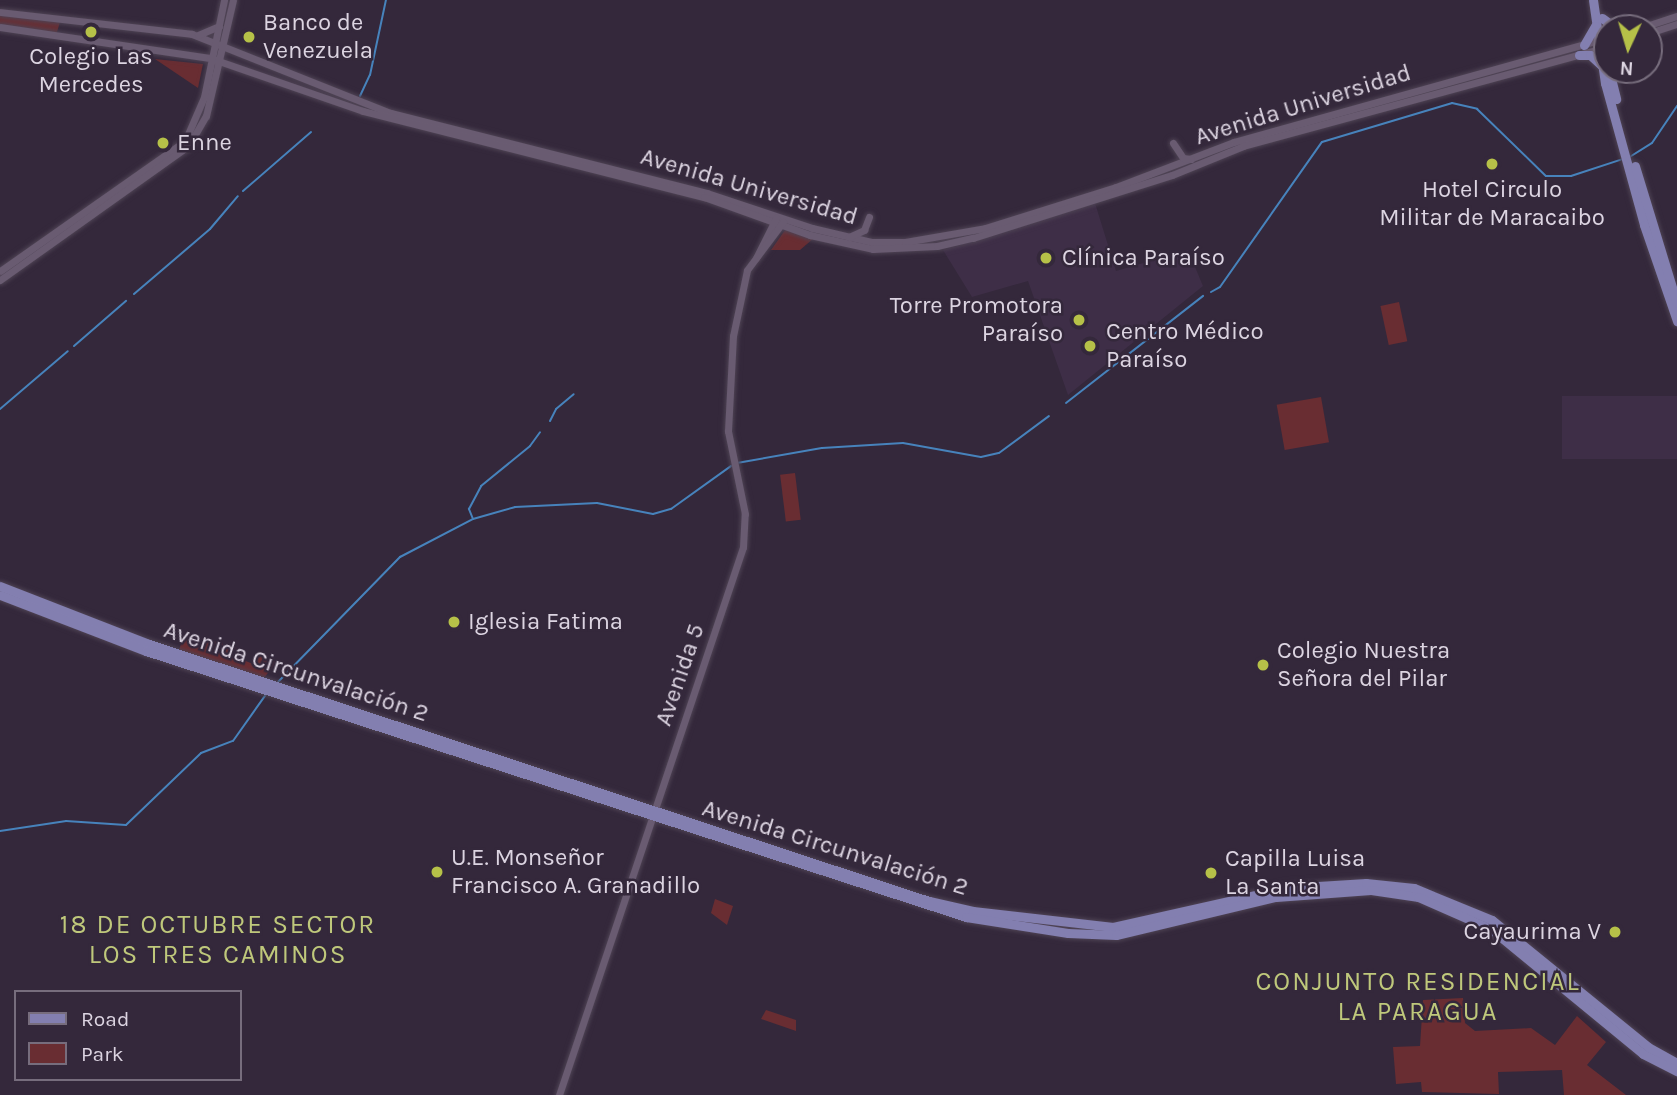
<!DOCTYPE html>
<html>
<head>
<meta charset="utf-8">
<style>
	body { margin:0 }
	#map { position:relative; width:1677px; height:1095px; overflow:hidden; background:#34283b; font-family:Karla,sans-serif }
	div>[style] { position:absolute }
	.built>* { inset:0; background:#3e2e47; transform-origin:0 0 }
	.green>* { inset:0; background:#692d32; transform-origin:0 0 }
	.stream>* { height:2px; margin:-1px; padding:0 1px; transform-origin:1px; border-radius:1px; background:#4783bc }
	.roads { filter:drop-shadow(0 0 2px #4e4354) drop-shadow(0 0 2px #4e4354) }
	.minor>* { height:7px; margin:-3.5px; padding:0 3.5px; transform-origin:3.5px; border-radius:3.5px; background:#695b71 }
	.major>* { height:9px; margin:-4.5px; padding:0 4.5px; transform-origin:4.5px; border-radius:4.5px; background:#837fb0 }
	.dots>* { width:19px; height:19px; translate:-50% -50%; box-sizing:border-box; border:4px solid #34283b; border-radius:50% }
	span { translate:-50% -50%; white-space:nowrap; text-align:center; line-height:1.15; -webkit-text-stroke:5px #34283b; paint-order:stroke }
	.poi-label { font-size:24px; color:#dcd4e1 }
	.left { translate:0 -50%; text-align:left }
	.right { translate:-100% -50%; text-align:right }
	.street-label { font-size:24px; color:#dcd4e1 }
	.neighbourhood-label { font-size:26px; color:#bfc87b; letter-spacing:2px }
	.legend { position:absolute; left:14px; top:990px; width:228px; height:91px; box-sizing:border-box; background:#34283b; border:2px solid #776d7d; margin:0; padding:9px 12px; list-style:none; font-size:21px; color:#dcd4e1 }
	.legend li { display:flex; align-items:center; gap:14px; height:35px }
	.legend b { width:35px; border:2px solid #776d7d }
	.north { position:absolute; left:1593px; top:14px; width:70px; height:70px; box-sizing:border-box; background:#34283b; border:2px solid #776d7d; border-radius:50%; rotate:184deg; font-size:19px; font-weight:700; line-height:28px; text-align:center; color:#dcd4e1 }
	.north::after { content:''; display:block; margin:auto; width:24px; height:32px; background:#b6c148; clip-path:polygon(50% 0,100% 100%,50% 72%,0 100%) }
</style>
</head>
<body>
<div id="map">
	<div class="built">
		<i style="clip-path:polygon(1095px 203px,1116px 271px,1188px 250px,1203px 286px,1068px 395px,1028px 281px,972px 297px,943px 250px)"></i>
		<i style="left:1677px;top:396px;width:63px;height:115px;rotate:90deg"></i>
	</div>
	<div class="green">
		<i style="clip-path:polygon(0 14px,62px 16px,55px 38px,0 24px)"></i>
		<i style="clip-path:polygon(155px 59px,203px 64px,198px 88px)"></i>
		<i style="clip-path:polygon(785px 230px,814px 238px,800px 250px,771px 250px)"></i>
		<i style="left:1399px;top:302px;width:40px;height:19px;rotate:78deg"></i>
		<i style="left:1321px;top:397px;width:46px;height:45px;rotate:80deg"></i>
		<i style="left:795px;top:473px;width:47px;height:15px;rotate:83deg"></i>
		<i style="clip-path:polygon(185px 633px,244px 650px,241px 659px,253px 664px,257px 655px,277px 662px,263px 679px,179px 650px)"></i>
		<i style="clip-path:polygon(715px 899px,733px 906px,727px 925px,711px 913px)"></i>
		<i style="clip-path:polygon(1463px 998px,1465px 1023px,1475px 1031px,1531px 1028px,1555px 1045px,1577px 1016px,1606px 1042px,1587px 1065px,1626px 1095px,1564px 1095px,1562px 1070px,1498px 1072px,1499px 1094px,1422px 1092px,1421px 1082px,1396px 1084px,1393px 1047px,1420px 1046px,1423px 1000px)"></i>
		<i style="clip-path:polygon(766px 1010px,796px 1020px,796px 1031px,761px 1019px)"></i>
	</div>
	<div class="stream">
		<i style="left:360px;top:96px;width:23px;rotate:-65deg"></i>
		<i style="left:370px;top:75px;width:77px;rotate:-78deg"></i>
		<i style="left:1628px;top:158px;width:28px;rotate:-32deg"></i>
		<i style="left:1652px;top:143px;width:45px;rotate:-56deg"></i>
		<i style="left:243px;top:191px;width:90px;rotate:-40.9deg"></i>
		<i style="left:1211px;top:292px;width:10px;rotate:-29deg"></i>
		<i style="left:1220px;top:287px;width:177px;rotate:-54.9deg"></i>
		<i style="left:1322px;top:142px;width:136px;rotate:-16.7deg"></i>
		<i style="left:1452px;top:103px;width:26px;rotate:13deg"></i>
		<i style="left:1477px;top:109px;width:96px;rotate:44.2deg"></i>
		<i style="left:1546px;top:176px;width:25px"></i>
		<i style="left:1571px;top:176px;width:55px;rotate:-18.1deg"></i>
		<i style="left:134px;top:294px;width:100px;rotate:-40.5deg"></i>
		<i style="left:210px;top:229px;width:43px;rotate:-49.7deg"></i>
		<i style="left:74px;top:346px;width:69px;rotate:-40.9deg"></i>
		<i style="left:1066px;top:403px;width:174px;rotate:-38deg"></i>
		<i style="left:0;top:409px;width:89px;rotate:-40.5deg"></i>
		<i style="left:550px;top:421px;width:13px;rotate:-63deg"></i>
		<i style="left:556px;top:409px;width:23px;rotate:-40deg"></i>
		<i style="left:737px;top:463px;width:86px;rotate:-10deg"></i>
		<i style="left:822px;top:448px;width:81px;rotate:-3.5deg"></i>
		<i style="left:903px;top:443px;width:79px;rotate:10.2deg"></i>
		<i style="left:981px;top:457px;width:18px;rotate:-13deg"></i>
		<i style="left:999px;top:453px;width:62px;rotate:-36.5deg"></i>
		<i style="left:473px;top:519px;width:11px;rotate:-112deg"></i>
		<i style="left:469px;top:509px;width:26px;rotate:-62deg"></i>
		<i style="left:481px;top:486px;width:63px;rotate:-39.2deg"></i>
		<i style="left:530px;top:446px;width:17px;rotate:-54deg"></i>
		<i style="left:278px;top:682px;width:175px;rotate:-45.7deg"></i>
		<i style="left:400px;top:557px;width:82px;rotate:-27.5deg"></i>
		<i style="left:473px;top:519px;width:44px;rotate:-15.9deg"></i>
		<i style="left:515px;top:507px;width:82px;rotate:-2.8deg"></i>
		<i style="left:597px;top:503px;width:57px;rotate:11.1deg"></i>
		<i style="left:653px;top:514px;width:19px;rotate:-16deg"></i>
		<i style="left:671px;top:509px;width:74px;rotate:-35.6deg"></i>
		<i style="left:0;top:831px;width:67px;rotate:-8.6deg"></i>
		<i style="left:66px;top:821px;width:60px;rotate:3.8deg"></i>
		<i style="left:126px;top:825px;width:104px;rotate:-43.8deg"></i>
		<i style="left:201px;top:753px;width:34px;rotate:-21deg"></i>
		<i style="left:233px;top:741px;width:59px;rotate:-54.7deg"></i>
	</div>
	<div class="roads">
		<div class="minor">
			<i style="left:0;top:12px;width:193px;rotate:6.5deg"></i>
			<i style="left:192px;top:34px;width:214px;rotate:21.7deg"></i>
			<i style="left:391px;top:113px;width:326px;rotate:14.2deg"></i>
			<i style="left:707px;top:193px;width:111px;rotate:18.4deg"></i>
			<i style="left:812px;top:228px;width:62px;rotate:13.1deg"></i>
			<i style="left:872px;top:242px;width:33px"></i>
			<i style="left:905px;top:242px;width:81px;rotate:-9.9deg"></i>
			<i style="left:985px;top:228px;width:137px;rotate:-17.4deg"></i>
			<i style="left:1116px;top:187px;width:126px;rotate:-20.9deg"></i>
			<i style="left:1234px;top:142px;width:387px;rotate:-15.6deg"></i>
			<i style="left:0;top:27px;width:212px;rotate:8.4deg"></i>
			<i style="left:210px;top:58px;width:162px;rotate:19.1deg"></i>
			<i style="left:363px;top:111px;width:352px;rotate:14.2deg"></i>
			<i style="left:704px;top:197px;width:113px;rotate:19.7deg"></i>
			<i style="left:810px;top:235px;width:65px;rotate:12.5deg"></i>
			<i style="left:873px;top:249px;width:64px;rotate:-2.7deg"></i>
			<i style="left:937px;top:246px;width:37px;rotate:-13deg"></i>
			<i style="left:973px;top:238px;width:209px;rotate:-17.6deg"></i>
			<i style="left:1172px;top:175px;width:77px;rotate:-22.2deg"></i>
			<i style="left:1243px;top:146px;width:377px;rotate:-15.2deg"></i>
			<i style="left:1640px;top:28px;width:39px;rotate:-18deg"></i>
			<i style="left:1649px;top:33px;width:29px;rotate:-18deg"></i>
			<i style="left:198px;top:35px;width:23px;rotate:-23deg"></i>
			<i style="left:1173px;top:143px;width:18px;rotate:56deg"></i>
			<i style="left:1183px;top:158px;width:8px;rotate:7deg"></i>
			<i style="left:849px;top:237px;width:17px;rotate:-25deg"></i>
			<i style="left:864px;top:230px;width:14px;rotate:-69deg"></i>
			<i style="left:756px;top:258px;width:45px;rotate:-63.4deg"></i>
			<i style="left:0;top:271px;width:226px;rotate:-35.1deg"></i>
			<i style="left:185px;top:141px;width:48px;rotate:-66.6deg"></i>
			<i style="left:204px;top:97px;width:99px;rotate:-78.3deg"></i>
			<i style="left:0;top:280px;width:232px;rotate:-35.5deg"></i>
			<i style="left:189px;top:145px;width:34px;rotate:-60deg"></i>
			<i style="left:206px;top:116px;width:119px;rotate:-76.9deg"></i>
			<i style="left:559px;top:1095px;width:578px;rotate:-71.44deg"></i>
			<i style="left:743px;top:547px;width:33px;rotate:-87deg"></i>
			<i style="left:745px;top:514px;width:85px;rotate:-101.6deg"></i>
			<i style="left:728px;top:431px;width:95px;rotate:-87deg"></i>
			<i style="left:733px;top:336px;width:67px;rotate:-78deg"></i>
			<i style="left:747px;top:270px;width:60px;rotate:-53.1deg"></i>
		</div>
		<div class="major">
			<i style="left:1593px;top:0;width:84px;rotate:81.8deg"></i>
			<i style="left:1605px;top:83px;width:147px;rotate:74.6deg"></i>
			<i style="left:1644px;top:225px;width:102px;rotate:71deg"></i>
			<i style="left:1602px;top:18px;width:17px;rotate:36deg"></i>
			<i style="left:1584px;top:45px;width:22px;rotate:-60deg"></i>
			<i style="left:1579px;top:55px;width:11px"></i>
			<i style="left:1590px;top:55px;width:15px;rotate:42deg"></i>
			<i style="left:1609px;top:70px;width:30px;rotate:76deg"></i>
			<i style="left:1635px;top:166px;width:143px;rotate:73deg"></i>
			<i style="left:0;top:586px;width:160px;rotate:21.3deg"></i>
			<i style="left:149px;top:644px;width:821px;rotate:18.24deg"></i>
			<i style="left:929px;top:901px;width:45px;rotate:12.8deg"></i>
			<i style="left:973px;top:911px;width:141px;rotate:6.5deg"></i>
			<i style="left:1113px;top:927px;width:177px;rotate:-12.7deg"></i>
			<i style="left:1286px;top:888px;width:80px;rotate:-3.6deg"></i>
			<i style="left:1366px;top:883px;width:48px;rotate:5.9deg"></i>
			<i style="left:1414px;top:888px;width:84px;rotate:22.3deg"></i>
			<i style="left:1492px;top:920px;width:201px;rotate:39.1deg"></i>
			<i style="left:1648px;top:1047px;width:33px;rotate:29deg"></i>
			<i style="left:0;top:595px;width:156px;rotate:21deg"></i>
			<i style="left:146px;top:651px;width:862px;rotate:17.97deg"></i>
			<i style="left:966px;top:917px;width:103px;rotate:8.9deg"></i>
			<i style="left:1068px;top:933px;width:48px;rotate:2.4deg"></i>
			<i style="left:1116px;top:935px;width:164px;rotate:-13.4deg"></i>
			<i style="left:1276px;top:897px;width:95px;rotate:-4.2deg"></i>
			<i style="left:1371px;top:890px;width:48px;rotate:8.5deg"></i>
			<i style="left:1418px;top:897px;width:80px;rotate:23.7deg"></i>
			<i style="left:1491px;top:929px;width:197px;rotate:39.4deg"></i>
			<i style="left:1643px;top:1054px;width:38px;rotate:27deg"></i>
		</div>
	</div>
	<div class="dots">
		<i style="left:91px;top:32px;background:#b6c148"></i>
		<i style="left:249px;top:37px;background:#b6c148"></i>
		<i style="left:163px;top:143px;background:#b6c148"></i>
		<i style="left:1492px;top:164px;background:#b6c148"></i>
		<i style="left:1046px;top:258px;background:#b6c148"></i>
		<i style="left:1079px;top:320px;background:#b6c148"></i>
		<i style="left:1090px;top:346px;background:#b6c148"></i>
		<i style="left:454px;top:622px;background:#b6c148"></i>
		<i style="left:1263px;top:665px;background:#b6c148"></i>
		<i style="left:437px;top:872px;background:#b6c148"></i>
		<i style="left:1211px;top:873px;background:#b6c148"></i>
		<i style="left:1615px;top:932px;background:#b6c148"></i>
	</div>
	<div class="poi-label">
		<span class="left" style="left:263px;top:37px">Banco de<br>Venezuela</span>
		<span style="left:91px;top:71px">Colegio Las<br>Mercedes</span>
		<span class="left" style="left:177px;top:143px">Enne</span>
		<span style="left:1492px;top:204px">Hotel Circulo<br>Militar de Maracaibo</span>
		<span class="left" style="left:1062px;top:258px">Clínica Paraíso</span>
		<span class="right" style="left:1063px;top:320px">Torre Promotora<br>Paraíso</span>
		<span class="left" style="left:1106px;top:346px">Centro Médico<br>Paraíso</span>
		<span class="left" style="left:468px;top:622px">Iglesia Fatima</span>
		<span class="left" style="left:1277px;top:665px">Colegio Nuestra<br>Señora del Pilar</span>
		<span class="left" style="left:451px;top:872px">U.E. Monseñor<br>Francisco A. Granadillo</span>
		<span class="left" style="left:1225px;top:873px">Capilla Luisa<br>La Santa</span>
		<span class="right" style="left:1601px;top:932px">Cayaurima V</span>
	</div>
	<div class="street-label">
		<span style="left:1303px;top:105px;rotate:-17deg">Avenida Universidad</span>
		<span style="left:749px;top:187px;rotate:16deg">Avenida Universidad</span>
		<span style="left:296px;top:672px;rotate:18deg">Avenida Circunvalación 2</span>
		<span style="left:680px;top:675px;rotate:-71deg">Avenida 5</span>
		<span style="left:835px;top:848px;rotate:17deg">Avenida Circunvalación 2</span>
	</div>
	<div class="neighbourhood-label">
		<span style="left:218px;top:940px">18 DE OCTUBRE SECTOR<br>LOS TRES CAMINOS</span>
		<span style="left:1418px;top:997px">CONJUNTO RESIDENCIAL<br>LA PARAGUA</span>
	</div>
	<ul class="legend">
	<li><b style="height:9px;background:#837fb0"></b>Road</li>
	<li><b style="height:19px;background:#692d32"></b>Park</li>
	</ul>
	<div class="north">N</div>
</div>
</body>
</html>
